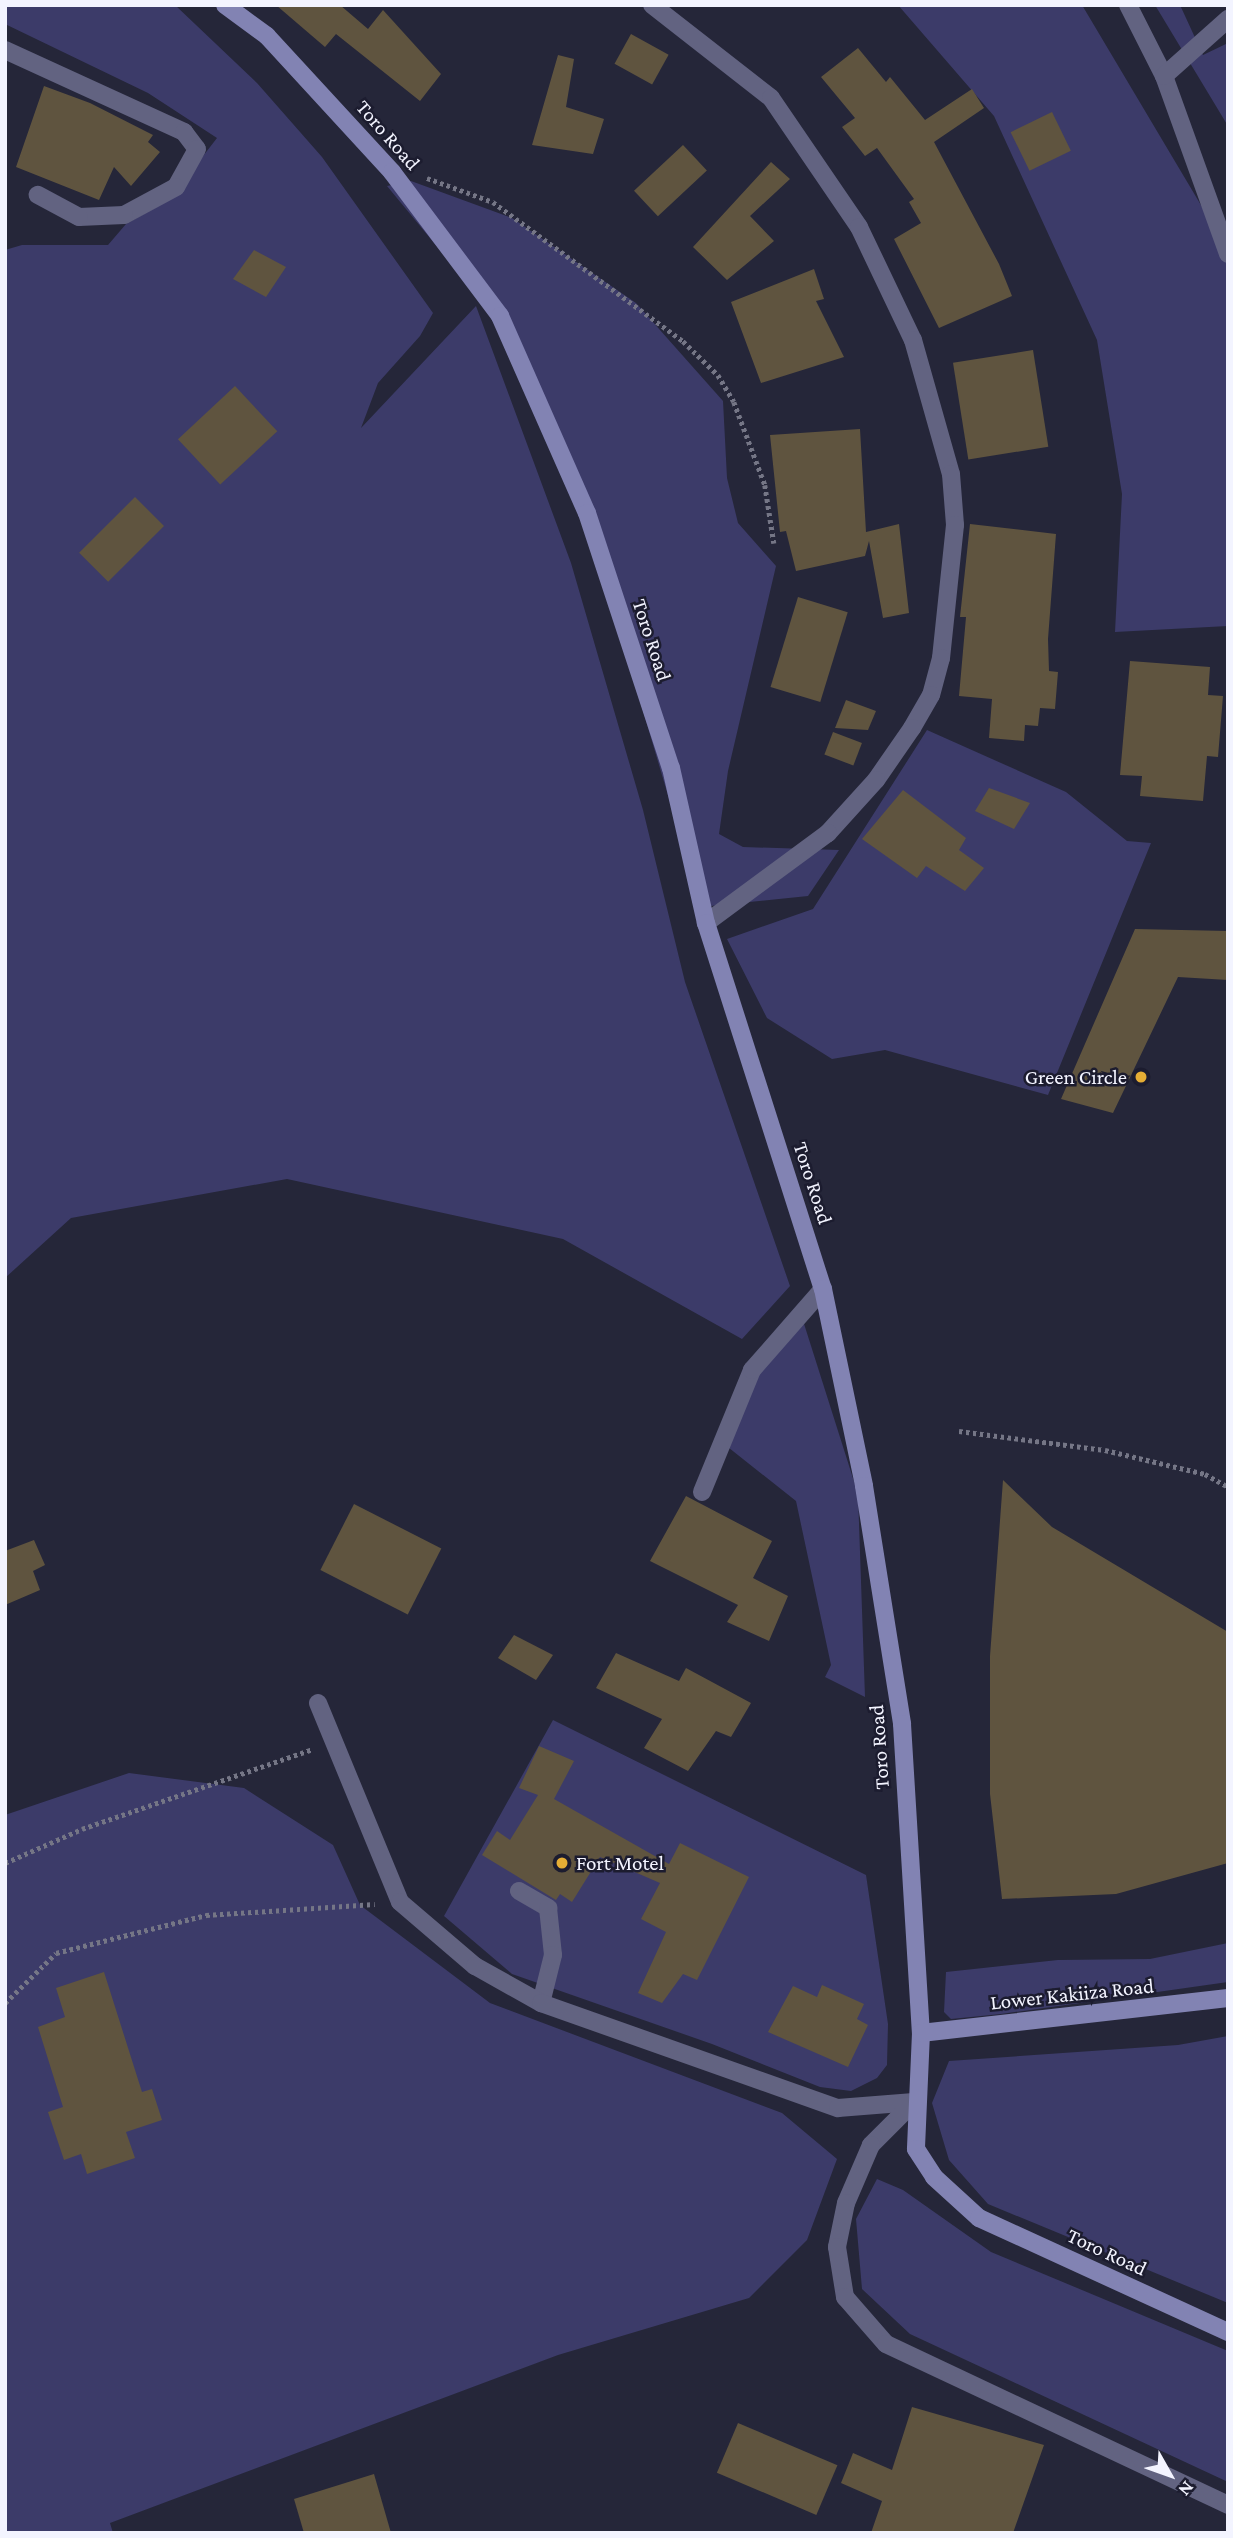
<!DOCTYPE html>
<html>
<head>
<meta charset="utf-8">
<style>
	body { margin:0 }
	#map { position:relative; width:1233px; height:2538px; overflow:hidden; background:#252639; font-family:"Crimson Pro",serif }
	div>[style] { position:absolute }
	.green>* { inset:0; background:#3c3b69 }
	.building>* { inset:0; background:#5f543f; transform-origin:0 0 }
	.path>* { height:4.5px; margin-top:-2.25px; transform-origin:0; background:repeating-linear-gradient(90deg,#757686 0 3.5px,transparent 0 7px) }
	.lane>* { height:18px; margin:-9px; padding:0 9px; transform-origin:9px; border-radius:9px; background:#626381 }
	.street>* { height:18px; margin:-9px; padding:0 9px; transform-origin:9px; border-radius:9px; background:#626381 }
	.secondary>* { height:18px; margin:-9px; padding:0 9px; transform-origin:9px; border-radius:9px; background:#8283b3 }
	.dots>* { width:19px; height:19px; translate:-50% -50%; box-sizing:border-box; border:4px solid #1c1c2f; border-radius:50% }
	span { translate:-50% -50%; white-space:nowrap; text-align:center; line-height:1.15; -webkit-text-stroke:5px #1c1c2f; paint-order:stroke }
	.street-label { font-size:21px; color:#f3f4ff }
	.poi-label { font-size:21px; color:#f3f4ff }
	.right { translate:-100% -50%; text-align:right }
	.left { translate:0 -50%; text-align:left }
	.frame { position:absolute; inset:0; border:7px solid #f3f4ff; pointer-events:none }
	.north { position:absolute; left:1135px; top:2440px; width:70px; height:70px; -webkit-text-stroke:5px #1c1c2f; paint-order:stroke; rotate:130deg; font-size:19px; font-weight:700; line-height:28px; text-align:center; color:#f3f4ff }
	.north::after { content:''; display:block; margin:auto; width:24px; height:32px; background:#f3f4ff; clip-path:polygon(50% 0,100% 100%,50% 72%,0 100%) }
</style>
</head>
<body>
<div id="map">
	<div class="green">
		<i style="clip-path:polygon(5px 5px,175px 5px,257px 83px,322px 157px,433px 313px,420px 336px,378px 383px,361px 428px,476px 306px,571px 563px,643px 810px,685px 982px,790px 1286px,742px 1339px,563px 1239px,287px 1179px,71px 1218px,5px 1278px,5px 250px,22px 245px,108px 245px,126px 224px,169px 200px,217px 138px,148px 93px,5px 24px)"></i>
		<i style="clip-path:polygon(898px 5px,1082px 5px,1211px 222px,1228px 255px,1228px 626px,1115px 632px,1122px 494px,1097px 340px,994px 116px)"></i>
		<i style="clip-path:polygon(1155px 5px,1180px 5px,1203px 55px,1228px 43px,1228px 126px)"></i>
		<i style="clip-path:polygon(411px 181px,512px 218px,636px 303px,723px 401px,727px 478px,738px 523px,776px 566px,728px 771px,719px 834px,743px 847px,839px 850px,808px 896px,701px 907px,596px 552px,496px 318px,387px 186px)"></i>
		<i style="clip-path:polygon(927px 730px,1066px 792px,1127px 841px,1151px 843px,1048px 1095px,885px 1050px,832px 1059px,767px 1018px,727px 939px,813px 909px)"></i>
		<i style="clip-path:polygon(799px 1308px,858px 1494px,865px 1697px,825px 1677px,831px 1665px,796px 1501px,719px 1440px)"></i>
		<i style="clip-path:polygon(553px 1720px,866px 1875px,888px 2024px,887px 2065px,877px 2078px,851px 2091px,820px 2087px,712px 2044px,512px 1974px,444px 1916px)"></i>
		<i style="clip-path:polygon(129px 1773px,244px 1788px,333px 1845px,360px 1905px,490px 2003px,782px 2113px,837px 2159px,807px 2240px,749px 2298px,558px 2355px,110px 2523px,113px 2533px,5px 2533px,5px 1815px)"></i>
		<i style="clip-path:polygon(1228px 1943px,1228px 1982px,1001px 2014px,951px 2019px,944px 2012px,946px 1972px,1058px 1960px,1150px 1959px)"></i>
		<i style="clip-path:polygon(1228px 2036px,1228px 2303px,988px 2204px,949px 2160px,932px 2103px,949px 2061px,1178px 2045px)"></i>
		<i style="clip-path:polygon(877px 2179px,903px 2190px,991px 2252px,1228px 2351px,1228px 2482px,910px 2334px,862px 2289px,856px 2219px)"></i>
	</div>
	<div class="building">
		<i style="clip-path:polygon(276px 5px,340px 5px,368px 29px,383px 10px,441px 74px,420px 101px,336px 34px,325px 47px)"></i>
		<i style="left:631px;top:34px;width:43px;height:34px;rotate:29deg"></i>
		<i style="clip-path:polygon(858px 48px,886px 82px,890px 77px,925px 120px,972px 89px,984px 108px,934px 142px,999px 264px,1012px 296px,939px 328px,894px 239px,921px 223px,909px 202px,914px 199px,877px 148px,865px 156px,842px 127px,855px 118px,821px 77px)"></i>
		<i style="clip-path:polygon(558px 55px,574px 59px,566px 107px,604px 119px,593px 154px,532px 145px)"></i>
		<i style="clip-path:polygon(44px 86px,90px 103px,153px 135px,148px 142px,160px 152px,131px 186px,114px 167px,99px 200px,16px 167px)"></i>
		<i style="left:1052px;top:112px;width:43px;height:46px;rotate:64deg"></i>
		<i style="left:683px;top:145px;width:35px;height:67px;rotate:47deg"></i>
		<i style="clip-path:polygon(771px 162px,790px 179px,750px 216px,774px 241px,727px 280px,693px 247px)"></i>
		<i style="clip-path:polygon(254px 250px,286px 267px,266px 297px,233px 279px)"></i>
		<i style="clip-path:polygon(814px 269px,824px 299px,816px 301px,844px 357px,761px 383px,731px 302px)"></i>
		<i style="left:1033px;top:350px;width:98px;height:81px;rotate:81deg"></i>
		<i style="left:235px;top:386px;width:62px;height:78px;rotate:47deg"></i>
		<i style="clip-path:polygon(860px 429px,866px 532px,899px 524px,909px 613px,883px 618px,869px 541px,865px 556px,796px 571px,786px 531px,780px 532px,770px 435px)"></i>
		<i style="left:135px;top:497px;width:41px;height:79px;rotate:45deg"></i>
		<i style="clip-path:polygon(970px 524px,1056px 534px,1048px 639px,1049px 671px,1058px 672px,1055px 709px,1040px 708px,1038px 726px,1025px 725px,1024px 741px,989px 738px,992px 699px,959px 696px,966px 617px,960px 617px)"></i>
		<i style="left:798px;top:597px;width:52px;height:94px;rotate:17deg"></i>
		<i style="clip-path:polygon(1130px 661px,1210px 667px,1208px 695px,1223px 696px,1218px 757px,1207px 756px,1203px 801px,1140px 796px,1142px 776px,1120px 775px)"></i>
		<i style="clip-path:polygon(846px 700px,876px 711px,868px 730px,835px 728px)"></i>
		<i style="left:833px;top:732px;width:31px;height:24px;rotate:21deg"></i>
		<i style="clip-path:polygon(989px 788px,1030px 803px,1014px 829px,975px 811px)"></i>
		<i style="clip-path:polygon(903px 790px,966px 838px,959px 850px,984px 868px,965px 891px,926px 866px,917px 878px,862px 839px)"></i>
		<i style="clip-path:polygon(1135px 929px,1228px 931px,1228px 980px,1178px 977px,1113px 1113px,1061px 1099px)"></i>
		<i style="clip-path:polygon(1003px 1480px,1052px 1527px,1228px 1632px,1228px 1863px,1116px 1894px,1002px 1899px,990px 1794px,990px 1656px)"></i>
		<i style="clip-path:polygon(686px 1496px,772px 1541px,753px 1578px,788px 1596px,769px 1641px,727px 1622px,738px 1605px,650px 1561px)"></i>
		<i style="left:354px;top:1504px;width:98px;height:74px;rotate:27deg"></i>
		<i style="clip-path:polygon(34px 1540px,45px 1565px,33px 1571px,40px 1590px,5px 1605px,5px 1551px)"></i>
		<i style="clip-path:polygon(514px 1635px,553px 1655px,536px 1680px,498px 1658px)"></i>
		<i style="clip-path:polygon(616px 1653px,679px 1681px,686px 1668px,751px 1703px,731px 1737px,716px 1731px,688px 1771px,644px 1748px,662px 1719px,596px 1688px)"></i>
		<i style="clip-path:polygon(539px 1746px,574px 1761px,554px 1799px,669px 1864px,680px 1843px,749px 1877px,697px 1980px,683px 1974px,662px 2003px,638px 1993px,666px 1932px,641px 1919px,660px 1883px,600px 1857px,572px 1902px,560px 1894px,556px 1900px,482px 1855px,497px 1831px,510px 1840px,538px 1795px,519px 1788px)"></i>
		<i style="clip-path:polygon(104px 1972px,142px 2092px,152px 2089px,162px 2120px,126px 2132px,135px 2158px,87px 2174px,81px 2154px,64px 2160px,48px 2112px,63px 2107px,38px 2027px,65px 2017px,56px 1988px)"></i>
		<i style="clip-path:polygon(822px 1985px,864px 2004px,857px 2019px,868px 2025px,848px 2067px,768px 2032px,793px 1986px,817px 1997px)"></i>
		<i style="clip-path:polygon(912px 2407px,1044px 2445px,1013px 2533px,871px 2533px,882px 2501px,841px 2483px,853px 2453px,892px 2470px)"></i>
		<i style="left:738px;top:2423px;width:108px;height:54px;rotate:23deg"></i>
		<i style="clip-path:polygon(374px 2474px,391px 2533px,304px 2533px,294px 2499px)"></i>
	</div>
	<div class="path">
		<i style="left:427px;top:178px;width:70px;rotate:20deg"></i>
		<i style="left:493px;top:202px;width:235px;rotate:36.2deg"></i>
		<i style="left:683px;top:341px;width:49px;rotate:44.2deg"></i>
		<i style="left:718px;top:375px;width:31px;rotate:59deg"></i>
		<i style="left:734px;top:402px;width:89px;rotate:69.5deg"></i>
		<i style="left:765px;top:485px;width:59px;rotate:81.2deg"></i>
		<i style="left:959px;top:1431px;width:147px;rotate:7.4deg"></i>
		<i style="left:1105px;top:1450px;width:103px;rotate:13.5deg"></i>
		<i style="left:1205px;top:1474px;width:26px;rotate:29deg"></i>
		<i style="left:5px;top:1863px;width:84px;rotate:-23.8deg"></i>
		<i style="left:82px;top:1829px;width:244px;rotate:-19.1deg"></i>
		<i style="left:5px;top:2003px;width:71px;rotate:-44.4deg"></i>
		<i style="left:56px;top:1953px;width:155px;rotate:-14.2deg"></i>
		<i style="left:206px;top:1915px;width:169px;rotate:-3.7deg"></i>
	</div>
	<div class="lane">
		<i style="left:519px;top:1891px;width:34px;rotate:30deg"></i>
		<i style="left:548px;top:1908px;width:47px;rotate:83.9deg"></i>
		<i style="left:553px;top:1955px;width:49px;rotate:104deg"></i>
	</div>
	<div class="street">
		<i style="left:652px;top:5px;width:151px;rotate:38deg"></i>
		<i style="left:771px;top:98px;width:156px;rotate:55.7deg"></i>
		<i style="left:859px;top:227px;width:125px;rotate:64.5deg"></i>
		<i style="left:913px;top:340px;width:139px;rotate:74.2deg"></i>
		<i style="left:951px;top:474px;width:51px;rotate:85.5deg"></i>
		<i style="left:955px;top:525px;width:134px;rotate:96deg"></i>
		<i style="left:941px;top:658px;width:38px;rotate:105deg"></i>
		<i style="left:931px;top:695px;width:38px;rotate:120deg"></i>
		<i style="left:912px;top:728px;width:63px;rotate:124.7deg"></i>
		<i style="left:876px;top:780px;width:72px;rotate:132.2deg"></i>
		<i style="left:828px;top:833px;width:152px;rotate:143.6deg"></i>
		<i style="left:1128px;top:5px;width:80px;rotate:63.1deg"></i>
		<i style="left:1164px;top:76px;width:189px;rotate:70.2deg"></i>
		<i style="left:5px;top:50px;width:197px;rotate:24.6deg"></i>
		<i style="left:184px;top:132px;width:21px;rotate:53deg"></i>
		<i style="left:197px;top:149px;width:43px;rotate:118.9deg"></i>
		<i style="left:176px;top:187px;width:59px;rotate:151.7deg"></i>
		<i style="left:124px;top:215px;width:45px;rotate:177.5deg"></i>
		<i style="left:79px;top:217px;width:47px;rotate:-151.8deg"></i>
		<i style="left:1164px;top:76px;width:86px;rotate:-41.7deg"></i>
		<i style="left:702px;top:1492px;width:132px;rotate:-67.7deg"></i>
		<i style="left:752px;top:1370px;width:108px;rotate:-48.8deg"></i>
		<i style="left:318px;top:1703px;width:215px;rotate:67.6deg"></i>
		<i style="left:400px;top:1902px;width:99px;rotate:40.5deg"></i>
		<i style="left:475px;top:1966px;width:76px;rotate:29.3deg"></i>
		<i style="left:541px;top:2003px;width:315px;rotate:19.5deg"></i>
		<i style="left:838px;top:2108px;width:76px;rotate:-4.5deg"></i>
		<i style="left:914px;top:2102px;width:61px;rotate:135deg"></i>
		<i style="left:871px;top:2145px;width:63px;rotate:113.3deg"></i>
		<i style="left:846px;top:2203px;width:45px;rotate:101.6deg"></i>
		<i style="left:837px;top:2247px;width:51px;rotate:80.9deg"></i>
		<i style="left:845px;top:2297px;width:62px;rotate:48.9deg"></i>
		<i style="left:886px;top:2344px;width:378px;rotate:25.2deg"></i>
	</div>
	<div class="secondary">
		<i style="left:225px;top:5px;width:52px;rotate:36.4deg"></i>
		<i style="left:267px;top:36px;width:185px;rotate:47.4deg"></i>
		<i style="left:392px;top:172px;width:180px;rotate:53.1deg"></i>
		<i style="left:500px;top:316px;width:215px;rotate:66.2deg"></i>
		<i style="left:587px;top:513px;width:268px;rotate:71.8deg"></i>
		<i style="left:671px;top:768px;width:159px;rotate:77.3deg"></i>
		<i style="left:706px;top:923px;width:384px;rotate:72.3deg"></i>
		<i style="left:823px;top:1289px;width:201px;rotate:78.2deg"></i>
		<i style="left:864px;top:1486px;width:241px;rotate:80.9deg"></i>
		<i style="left:902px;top:1724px;width:310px;rotate:86.5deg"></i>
		<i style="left:921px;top:2033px;width:116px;rotate:92.5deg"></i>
		<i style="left:916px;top:2149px;width:33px;rotate:57deg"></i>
		<i style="left:934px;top:2177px;width:61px;rotate:42.3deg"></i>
		<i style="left:979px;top:2218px;width:274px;rotate:24.6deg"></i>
		<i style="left:921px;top:2033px;width:309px;rotate:-6.5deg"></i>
	</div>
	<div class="dots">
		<i style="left:1141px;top:1077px;background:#e5ad35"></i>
		<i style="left:562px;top:1863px;background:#e5ad35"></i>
	</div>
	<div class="street-label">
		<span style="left:388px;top:135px;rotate:49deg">Toro Road</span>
		<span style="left:652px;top:640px;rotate:72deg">Toro Road</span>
		<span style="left:813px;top:1183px;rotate:72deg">Toro Road</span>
		<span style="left:879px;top:1747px;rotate:-94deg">Toro Road</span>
		<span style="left:1072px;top:1994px;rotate:-6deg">Lower Kakiiza Road</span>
		<span style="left:1107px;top:2252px;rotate:25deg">Toro Road</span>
	</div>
	<div class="poi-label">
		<span class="right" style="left:1127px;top:1077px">Green Circle</span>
		<span class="left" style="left:576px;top:1863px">Fort Motel</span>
	</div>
	<div class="frame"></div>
	<div class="north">N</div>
</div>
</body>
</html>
